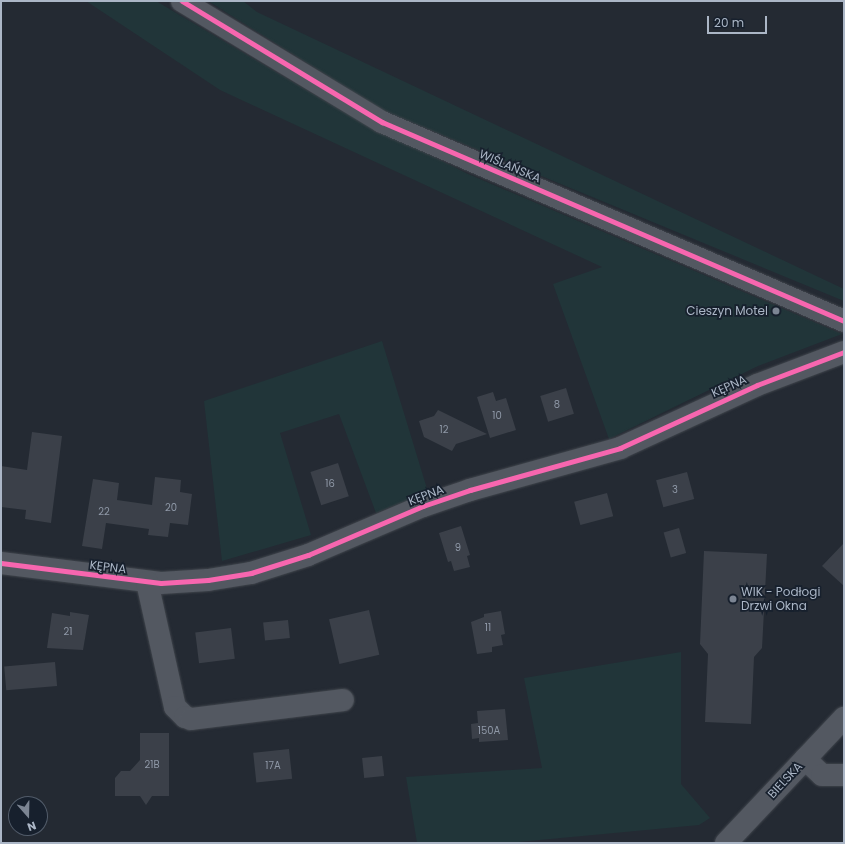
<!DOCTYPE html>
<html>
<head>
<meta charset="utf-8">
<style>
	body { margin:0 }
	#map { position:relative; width:845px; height:844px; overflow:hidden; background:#242a33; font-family:Poppins,sans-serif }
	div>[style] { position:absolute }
	.green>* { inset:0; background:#213539 }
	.building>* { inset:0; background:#3b4049; transform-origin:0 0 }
	.roads { filter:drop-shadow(0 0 1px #40454c) drop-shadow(0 0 1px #40454c) }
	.minor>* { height:22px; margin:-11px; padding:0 11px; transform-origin:11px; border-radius:11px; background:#535861 }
	.cycleway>* { height:5px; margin:-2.5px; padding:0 2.5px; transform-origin:2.5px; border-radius:2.5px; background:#f766af }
	.dots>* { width:11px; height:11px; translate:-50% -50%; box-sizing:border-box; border:2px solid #17202d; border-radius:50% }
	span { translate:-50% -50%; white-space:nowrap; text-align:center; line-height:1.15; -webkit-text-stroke:3.5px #17202d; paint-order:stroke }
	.number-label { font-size:10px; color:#8f98a7 }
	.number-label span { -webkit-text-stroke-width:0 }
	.street-label { font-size:12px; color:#abb6c6 }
	.poi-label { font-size:12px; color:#abb6c6 }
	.right { translate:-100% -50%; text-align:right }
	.left { translate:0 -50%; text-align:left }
	.frame { position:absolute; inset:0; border:2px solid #abb6c6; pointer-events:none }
	.north { position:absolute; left:8px; top:796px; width:40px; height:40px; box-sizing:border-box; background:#17202d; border:1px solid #525c6a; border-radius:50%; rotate:160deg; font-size:11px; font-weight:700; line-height:16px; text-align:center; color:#abb6c6 }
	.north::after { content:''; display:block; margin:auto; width:14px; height:18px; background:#7c8593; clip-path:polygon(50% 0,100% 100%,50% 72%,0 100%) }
	.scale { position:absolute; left:707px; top:16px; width:60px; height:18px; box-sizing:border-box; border:2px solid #abb6c6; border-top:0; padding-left:5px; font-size:12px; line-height:14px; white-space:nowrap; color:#abb6c6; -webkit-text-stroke:3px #17202d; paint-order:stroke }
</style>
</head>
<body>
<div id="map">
	<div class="green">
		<i style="clip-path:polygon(86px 1px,156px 1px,340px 110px,468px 174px,842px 334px,758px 366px,609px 439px,553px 284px,602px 267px,220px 90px)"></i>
		<i style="clip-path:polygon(208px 1px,243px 1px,257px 12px,844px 289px,844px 301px,384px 111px)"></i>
		<i style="clip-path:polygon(382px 341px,428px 492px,376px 513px,339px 414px,280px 433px,311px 535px,222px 561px,204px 401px)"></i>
		<i style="clip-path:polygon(681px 652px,681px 784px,710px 818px,699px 825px,508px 843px,417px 843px,406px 777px,542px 768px,524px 678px)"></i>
	</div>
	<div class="building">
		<i style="left:566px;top:388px;width:27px;height:27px;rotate:73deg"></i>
		<i style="clip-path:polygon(493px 392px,496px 401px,506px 398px,516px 430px,490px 438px,477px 397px)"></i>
		<i style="clip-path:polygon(438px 410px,487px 434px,456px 444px,452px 451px,424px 437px,419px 421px,434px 416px)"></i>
		<i style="clip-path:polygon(32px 432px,62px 436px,51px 523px,25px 519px,26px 510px,1px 507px,1px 466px,27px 470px)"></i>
		<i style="left:338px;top:463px;width:35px;height:29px;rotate:72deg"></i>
		<i style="left:687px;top:472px;width:28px;height:32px;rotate:75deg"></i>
		<i style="clip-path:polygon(155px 477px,181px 480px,180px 492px,192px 494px,188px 525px,170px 523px,168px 537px,148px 535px,149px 529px,106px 523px,102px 549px,82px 546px,93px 479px,119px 483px,117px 500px,152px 505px)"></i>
		<i style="left:607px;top:493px;width:24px;height:34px;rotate:75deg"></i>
		<i style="clip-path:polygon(461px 526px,470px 555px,467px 556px,470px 567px,454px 571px,451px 561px,448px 562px,439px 533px)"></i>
		<i style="left:679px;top:528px;width:26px;height:16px;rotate:74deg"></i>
		<i style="clip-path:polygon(844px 543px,844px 586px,822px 566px)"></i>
		<i style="clip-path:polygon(704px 551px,767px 554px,762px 648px,754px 657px,751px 724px,705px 722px,708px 654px,700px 644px)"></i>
		<i style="left:369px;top:610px;width:46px;height:41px;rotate:77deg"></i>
		<i style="clip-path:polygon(501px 611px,505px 634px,501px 635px,503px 645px,492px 647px,492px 652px,477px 654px,471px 622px,484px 617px,484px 614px)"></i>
		<i style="clip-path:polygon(70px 612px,89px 615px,83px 650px,47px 648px,52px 613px,70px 616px)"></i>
		<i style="left:288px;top:620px;width:18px;height:25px;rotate:84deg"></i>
		<i style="left:231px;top:628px;width:31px;height:36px;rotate:83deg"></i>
		<i style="left:55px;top:662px;width:24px;height:51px;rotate:85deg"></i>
		<i style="clip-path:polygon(505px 709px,508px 740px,479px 742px,479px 738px,472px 739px,471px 724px,478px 723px,477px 711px)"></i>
		<i style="clip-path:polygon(140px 733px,169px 733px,169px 796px,152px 796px,146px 805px,140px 796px,115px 796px,115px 778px,121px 771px,130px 771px,140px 760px)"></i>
		<i style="left:289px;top:749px;width:30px;height:36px;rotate:84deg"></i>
		<i style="left:382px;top:756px;width:20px;height:20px;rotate:84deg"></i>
	</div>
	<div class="roads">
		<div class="minor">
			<i style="left:182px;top:1px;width:234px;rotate:31.2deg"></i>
			<i style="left:382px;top:122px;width:503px;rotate:23.3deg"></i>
			<i style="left:1px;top:563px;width:161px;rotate:7.1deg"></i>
			<i style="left:161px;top:583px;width:47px;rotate:-3.7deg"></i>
			<i style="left:208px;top:580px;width:44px;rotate:-9.2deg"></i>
			<i style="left:251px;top:573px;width:60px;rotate:-17.5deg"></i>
			<i style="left:308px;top:555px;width:125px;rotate:-23.1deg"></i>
			<i style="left:423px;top:506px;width:50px;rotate:-18.8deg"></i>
			<i style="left:470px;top:490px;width:156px;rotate:-15.6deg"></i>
			<i style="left:620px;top:448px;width:151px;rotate:-24.7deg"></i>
			<i style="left:757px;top:385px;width:93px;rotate:-20.8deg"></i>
			<i style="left:147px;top:582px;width:128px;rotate:77.4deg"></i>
			<i style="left:175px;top:707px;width:14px;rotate:45deg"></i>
			<i style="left:185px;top:717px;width:6px;rotate:18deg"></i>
			<i style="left:191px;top:719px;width:153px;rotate:-7.1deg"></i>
			<i style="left:805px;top:759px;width:23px;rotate:43deg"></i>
			<i style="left:822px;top:775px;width:22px"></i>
			<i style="left:726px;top:843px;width:172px;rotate:-46.7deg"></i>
		</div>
	</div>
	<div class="cycleway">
		<i style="left:182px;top:1px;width:234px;rotate:31.2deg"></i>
		<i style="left:382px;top:122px;width:503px;rotate:23.3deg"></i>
		<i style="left:1px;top:563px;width:161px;rotate:7.1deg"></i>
		<i style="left:161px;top:583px;width:47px;rotate:-3.7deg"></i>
		<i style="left:208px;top:580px;width:44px;rotate:-9.2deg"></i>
		<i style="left:251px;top:573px;width:60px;rotate:-17.5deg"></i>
		<i style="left:308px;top:555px;width:125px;rotate:-23.1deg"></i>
		<i style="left:423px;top:506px;width:50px;rotate:-18.8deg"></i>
		<i style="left:470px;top:490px;width:156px;rotate:-15.6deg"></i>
		<i style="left:620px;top:448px;width:151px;rotate:-24.7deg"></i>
		<i style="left:757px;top:385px;width:93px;rotate:-20.8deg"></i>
	</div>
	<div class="dots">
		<i style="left:776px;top:311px;background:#7c8593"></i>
		<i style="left:733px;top:599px;background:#7c8593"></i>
	</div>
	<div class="number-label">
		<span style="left:557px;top:405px">8</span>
		<span style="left:497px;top:416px">10</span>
		<span style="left:444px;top:430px">12</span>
		<span style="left:330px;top:484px">16</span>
		<span style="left:675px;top:490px">3</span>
		<span style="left:171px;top:508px">20</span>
		<span style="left:104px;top:512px">22</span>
		<span style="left:458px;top:548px">9</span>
		<span style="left:488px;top:628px">11</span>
		<span style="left:68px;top:632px">21</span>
		<span style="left:489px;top:731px">150A</span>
		<span style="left:152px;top:765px">21B</span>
		<span style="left:273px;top:766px">17A</span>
	</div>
	<div class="street-label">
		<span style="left:510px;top:166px;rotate:23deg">WIŚLAŃSKA</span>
		<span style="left:729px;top:386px;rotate:-24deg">KĘPNA</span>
		<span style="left:426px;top:495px;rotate:-21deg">KĘPNA</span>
		<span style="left:108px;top:567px;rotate:7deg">KĘPNA</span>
		<span style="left:785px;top:780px;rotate:-47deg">BIELSKA</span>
	</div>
	<div class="poi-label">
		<span class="right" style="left:768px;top:311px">Cieszyn Motel</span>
		<span class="left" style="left:741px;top:599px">WIK - Podłogi<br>Drzwi Okna</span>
	</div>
	<div class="frame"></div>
	<div class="north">N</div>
	<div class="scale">20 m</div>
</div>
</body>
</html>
